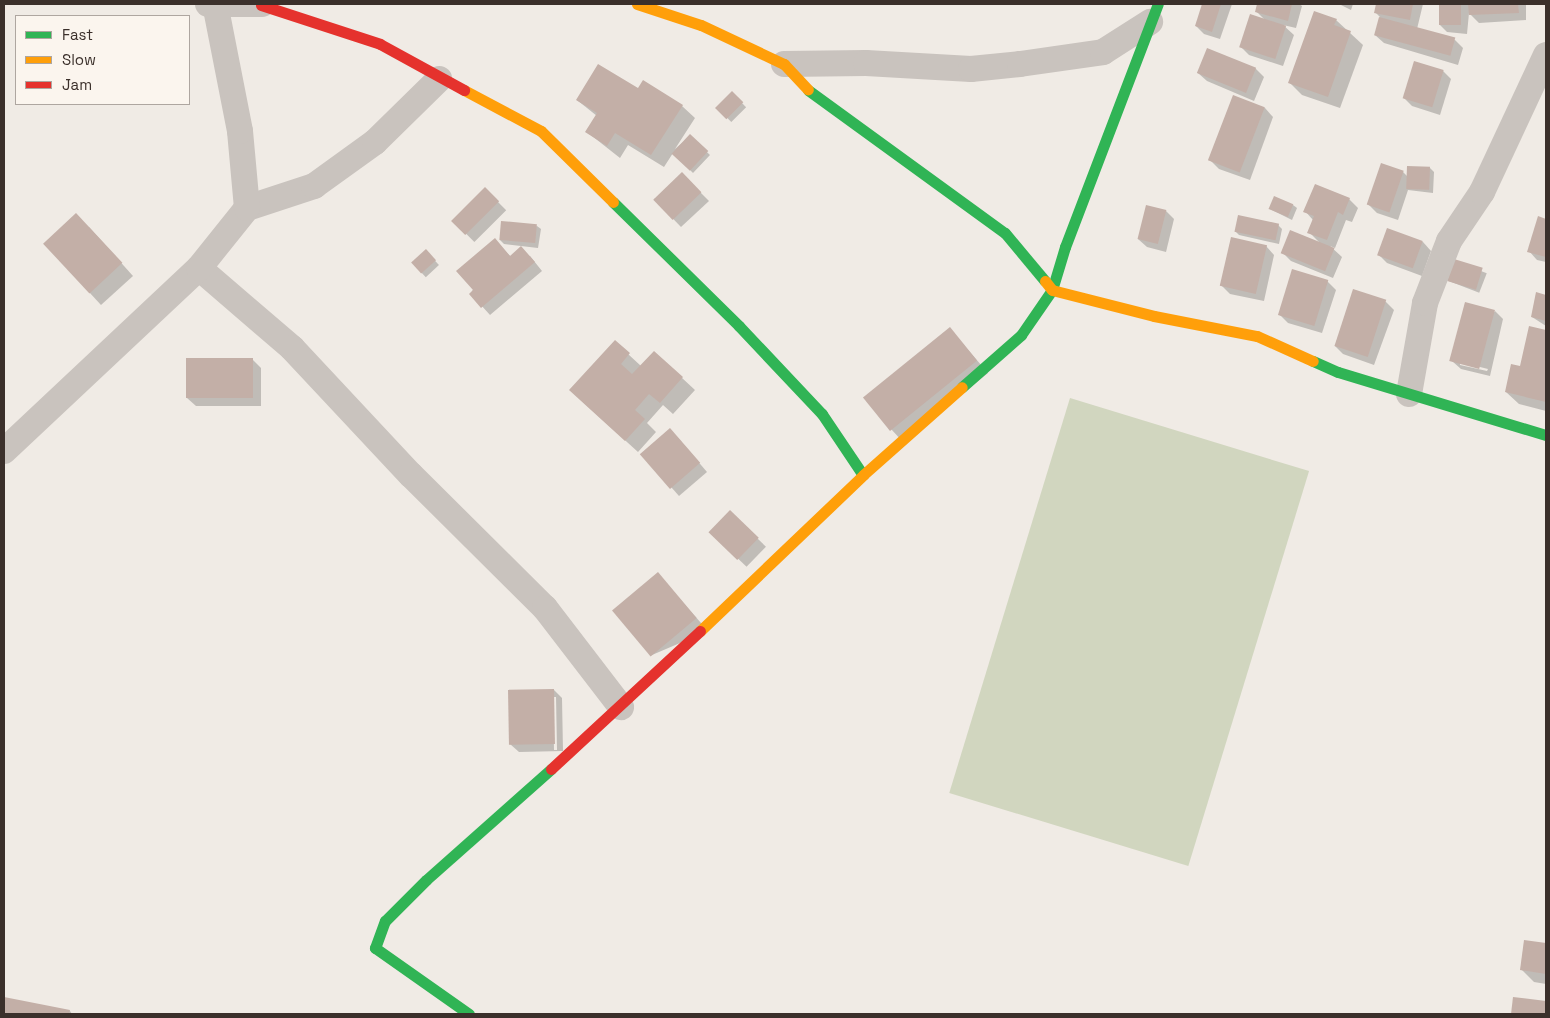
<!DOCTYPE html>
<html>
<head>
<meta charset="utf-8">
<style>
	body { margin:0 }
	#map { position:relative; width:1550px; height:1018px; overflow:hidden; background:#f0ebe5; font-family:"Space Grotesk",sans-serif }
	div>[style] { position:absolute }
	.green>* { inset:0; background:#d1d6bf; transform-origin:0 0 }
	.shadow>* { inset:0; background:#0003; transform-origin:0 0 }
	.building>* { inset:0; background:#c3afa7; transform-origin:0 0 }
	.street>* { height:26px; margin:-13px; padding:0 13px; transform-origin:13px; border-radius:13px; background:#c9c3be }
	.fast>* { height:11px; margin:-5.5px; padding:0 5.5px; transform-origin:5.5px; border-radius:5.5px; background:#30b455 }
	.slow>* { height:11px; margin:-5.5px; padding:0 5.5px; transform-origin:5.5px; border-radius:5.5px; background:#ff9f0a }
	.jam>* { height:11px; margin:-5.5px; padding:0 5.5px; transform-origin:5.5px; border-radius:5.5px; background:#e5322d }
	span { translate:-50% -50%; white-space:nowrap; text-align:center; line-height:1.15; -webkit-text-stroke:4px #fbf5ee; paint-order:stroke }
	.frame { position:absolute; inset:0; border:5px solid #3b302b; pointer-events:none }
	.legend { position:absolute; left:15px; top:15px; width:175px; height:90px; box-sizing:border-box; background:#fbf5ee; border:1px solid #aea6a0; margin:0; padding:6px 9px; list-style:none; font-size:15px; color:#3b302b }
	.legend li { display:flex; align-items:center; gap:10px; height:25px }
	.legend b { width:25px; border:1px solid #aea6a0 }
</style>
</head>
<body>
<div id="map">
	<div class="green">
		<i style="left:1070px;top:398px;width:250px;height:413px;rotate:17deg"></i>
	</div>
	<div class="shadow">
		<i style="clip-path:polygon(1203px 4px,1232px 4px,1220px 39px,1204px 34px,1196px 26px)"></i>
		<i style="clip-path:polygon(1259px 4px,1299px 4px,1302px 6px,1296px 28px,1283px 25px,1294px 35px,1283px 66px,1249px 55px,1241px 47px,1266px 21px,1256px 11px)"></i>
		<i style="clip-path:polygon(1339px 4px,1353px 4px,1351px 10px)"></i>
		<i style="clip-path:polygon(1377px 4px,1423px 4px,1417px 29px,1455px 40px,1463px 48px,1458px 65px,1384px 43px,1375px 35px,1380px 17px,1375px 12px)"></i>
		<i style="clip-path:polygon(1441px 4px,1526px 4px,1526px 20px,1479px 23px,1469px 13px,1467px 34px,1447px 32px,1439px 24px)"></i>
		<i style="clip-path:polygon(1336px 20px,1363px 45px,1340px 108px,1302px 95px,1290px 83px)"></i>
		<i style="clip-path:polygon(1208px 50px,1256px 69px,1264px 77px,1254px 101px,1207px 81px,1198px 73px)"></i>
		<i style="clip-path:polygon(1443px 71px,1451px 79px,1440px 115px,1412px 106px,1404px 98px)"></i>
		<i style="clip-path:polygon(638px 90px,682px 106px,695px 118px,675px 149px,690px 136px,710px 155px,693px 173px,673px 153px,664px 167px,628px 145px,620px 158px,587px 132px,597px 116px,577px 100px)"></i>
		<i style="left:732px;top:93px;width:20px;height:21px;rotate:45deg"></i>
		<i style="clip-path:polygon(1234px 97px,1265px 108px,1273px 117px,1250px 180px,1219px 169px,1210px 160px)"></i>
		<i style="clip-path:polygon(1430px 168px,1434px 172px,1433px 193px,1408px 190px,1398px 220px,1377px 213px,1368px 204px,1403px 172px,1407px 176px)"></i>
		<i style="clip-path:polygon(690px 182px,709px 201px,681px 227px,654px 199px)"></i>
		<i style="left:485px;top:189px;width:30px;height:45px;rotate:45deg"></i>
		<i style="clip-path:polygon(1349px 199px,1358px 208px,1352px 222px,1346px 220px,1335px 248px,1330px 246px,1342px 257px,1333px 278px,1291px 261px,1283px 253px,1320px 243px,1309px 232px,1313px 220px,1305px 211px)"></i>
		<i style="clip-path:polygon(1293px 205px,1297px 208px,1292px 220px,1270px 209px)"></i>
		<i style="clip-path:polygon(1166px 211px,1174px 219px,1166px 252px,1147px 247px,1138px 239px)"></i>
		<i style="clip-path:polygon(1539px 218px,1546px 220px,1546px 262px,1537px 260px,1529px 251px)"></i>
		<i style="clip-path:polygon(1278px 225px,1282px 229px,1279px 244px,1239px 235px,1235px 231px)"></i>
		<i style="clip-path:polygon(537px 226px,541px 229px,538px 248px,504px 244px,500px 240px)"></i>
		<i style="clip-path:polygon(89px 227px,133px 276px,101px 305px,89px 292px)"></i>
		<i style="clip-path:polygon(1388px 230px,1423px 242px,1431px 251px,1422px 276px,1387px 263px,1379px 255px)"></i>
		<i style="clip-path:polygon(495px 240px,511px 257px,530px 256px,542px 271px,490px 315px,471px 294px)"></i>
		<i style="clip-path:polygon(1266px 246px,1274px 255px,1264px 301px,1230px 294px,1222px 286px)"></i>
		<i style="left:426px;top:251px;width:19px;height:18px;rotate:47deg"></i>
		<i style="left:1455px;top:261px;width:34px;height:21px;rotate:21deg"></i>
		<i style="clip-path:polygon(1327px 281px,1336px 290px,1322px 333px,1288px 323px,1280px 315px)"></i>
		<i style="clip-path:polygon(1354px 290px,1386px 302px,1394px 310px,1374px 365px,1343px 354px,1335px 346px)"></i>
		<i style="clip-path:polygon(1537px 294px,1546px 296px,1546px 326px,1532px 317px)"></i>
		<i style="clip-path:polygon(evenodd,1495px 311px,1503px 319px,1490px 376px,1461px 369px,1452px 361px,1495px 311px,1460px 362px,1488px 369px,1487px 371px,1460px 365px,1460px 362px)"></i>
		<i style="clip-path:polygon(1530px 327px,1546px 331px,1546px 411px,1519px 404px,1506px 392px,1521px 367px)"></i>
		<i style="clip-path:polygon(950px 329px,988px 373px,903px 442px,891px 429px)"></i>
		<i style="clip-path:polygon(615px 342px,641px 366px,654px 352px,695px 390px,673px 414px,663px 405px,647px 423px,656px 432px,638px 452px,584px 403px)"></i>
		<i style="clip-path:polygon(253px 360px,261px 368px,261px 406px,196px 406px,187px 398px)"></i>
		<i style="clip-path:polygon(678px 438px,707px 472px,679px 496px,642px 454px)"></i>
		<i style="left:730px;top:512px;width:50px;height:28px;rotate:44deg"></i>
		<i style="clip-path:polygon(658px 574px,708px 631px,652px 655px,614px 610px)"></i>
		<i style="clip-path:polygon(evenodd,554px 690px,562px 698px,563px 751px,519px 752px,510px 744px,554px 690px,553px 697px,556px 697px,557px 750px,554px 750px,553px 697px)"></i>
		<i style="clip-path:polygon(1525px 941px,1546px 944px,1546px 984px,1534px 982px,1521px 969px)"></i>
		<i style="clip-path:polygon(4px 998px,70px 1011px,72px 1014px,4px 1014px)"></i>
	</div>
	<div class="building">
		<i style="clip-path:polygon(1202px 4px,1221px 4px,1212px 32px,1195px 26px)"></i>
		<i style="clip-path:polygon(1257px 4px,1292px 4px,1288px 21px,1255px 12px)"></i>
		<i style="clip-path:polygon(1376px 4px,1413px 4px,1410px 20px,1374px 13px)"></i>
		<i style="left:1439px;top:4px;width:22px;height:21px"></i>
		<i style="clip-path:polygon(1468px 4px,1518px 4px,1519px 13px,1469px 15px)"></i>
		<i style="clip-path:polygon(1314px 11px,1337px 19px,1334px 25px,1351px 31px,1328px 97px,1288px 83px)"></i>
		<i style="left:1250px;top:14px;width:38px;height:35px;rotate:18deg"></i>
		<i style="left:1379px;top:17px;width:79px;height:19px;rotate:15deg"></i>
		<i style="left:1207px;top:48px;width:53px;height:27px;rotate:22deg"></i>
		<i style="left:1414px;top:61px;width:31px;height:39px;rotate:17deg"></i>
		<i style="clip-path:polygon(598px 64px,638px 88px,643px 80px,683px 105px,651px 155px,615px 133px,607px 146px,585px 132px,597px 113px,576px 100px)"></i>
		<i style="left:732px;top:91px;width:16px;height:24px;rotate:45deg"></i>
		<i style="left:1233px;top:95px;width:34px;height:70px;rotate:21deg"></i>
		<i style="left:690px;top:134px;width:25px;height:27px;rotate:43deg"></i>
		<i style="left:1381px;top:163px;width:24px;height:44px;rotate:19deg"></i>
		<i style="left:1407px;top:166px;width:23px;height:23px;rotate:2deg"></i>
		<i style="left:682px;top:172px;width:28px;height:40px;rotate:46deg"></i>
		<i style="clip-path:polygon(1315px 184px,1350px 198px,1343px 215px,1338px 212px,1327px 240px,1307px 233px,1314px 216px,1303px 212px)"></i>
		<i style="left:485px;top:187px;width:20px;height:48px;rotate:45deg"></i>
		<i style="left:1274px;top:196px;width:21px;height:14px;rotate:23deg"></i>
		<i style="left:1146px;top:205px;width:21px;height:35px;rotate:14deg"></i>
		<i style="left:76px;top:213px;width:68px;height:45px;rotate:47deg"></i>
		<i style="left:1238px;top:215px;width:42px;height:17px;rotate:12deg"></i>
		<i style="clip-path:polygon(1538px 216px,1546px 219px,1546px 257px,1527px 252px)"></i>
		<i style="left:501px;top:221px;width:36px;height:19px;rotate:5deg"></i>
		<i style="left:1387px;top:228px;width:38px;height:29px;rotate:20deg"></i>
		<i style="left:1290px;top:230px;width:48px;height:25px;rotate:22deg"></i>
		<i style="left:1231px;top:237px;width:37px;height:50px;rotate:13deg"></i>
		<i style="clip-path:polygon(495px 238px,510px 256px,521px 246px,535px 262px,481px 308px,469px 294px,473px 290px,456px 271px)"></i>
		<i style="left:426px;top:249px;width:15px;height:20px;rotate:48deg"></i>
		<i style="left:1454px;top:259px;width:30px;height:23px;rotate:17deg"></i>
		<i style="left:1292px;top:269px;width:38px;height:48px;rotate:17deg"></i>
		<i style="left:1353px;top:289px;width:35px;height:60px;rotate:18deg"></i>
		<i style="clip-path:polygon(1536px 292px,1546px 295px,1546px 321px,1531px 317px)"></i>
		<i style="left:1465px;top:302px;width:31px;height:61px;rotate:15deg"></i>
		<i style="clip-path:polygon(1529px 326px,1546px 330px,1546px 402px,1505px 392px,1511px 364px,1520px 366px)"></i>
		<i style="left:950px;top:327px;width:43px;height:112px;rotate:51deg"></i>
		<i style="clip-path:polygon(615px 340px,630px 353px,621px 364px,632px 374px,654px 351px,683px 377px,660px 403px,649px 394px,635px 410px,645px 419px,625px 441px,569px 390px)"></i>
		<i style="left:186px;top:358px;width:67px;height:40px"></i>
		<i style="left:670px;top:428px;width:46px;height:40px;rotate:49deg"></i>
		<i style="left:730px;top:510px;width:40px;height:31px;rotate:44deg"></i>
		<i style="left:658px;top:572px;width:60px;height:60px;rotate:50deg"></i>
		<i style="left:554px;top:689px;width:55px;height:46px;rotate:89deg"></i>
		<i style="clip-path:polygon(1524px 940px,1546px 943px,1546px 974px,1520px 970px)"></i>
		<i style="clip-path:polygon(4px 997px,70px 1010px,69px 1014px,4px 1014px)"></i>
		<i style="clip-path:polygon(1513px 997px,1546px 1001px,1546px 1014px,1511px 1014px)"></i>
	</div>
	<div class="street">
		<i style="left:208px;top:4px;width:54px"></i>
		<i style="left:784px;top:64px;width:82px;rotate:-0.7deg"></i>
		<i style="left:866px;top:63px;width:105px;rotate:3.3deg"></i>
		<i style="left:971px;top:69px;width:49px;rotate:-5.8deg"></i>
		<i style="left:1020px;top:64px;width:84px;rotate:-8.2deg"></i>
		<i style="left:1103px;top:52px;width:56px;rotate:-32.6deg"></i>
		<i style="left:247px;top:208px;width:71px;rotate:-18.2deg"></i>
		<i style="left:314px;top:186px;width:75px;rotate:-35.8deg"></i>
		<i style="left:375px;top:142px;width:90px;rotate:-44.5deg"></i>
		<i style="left:199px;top:268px;width:123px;rotate:40.7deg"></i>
		<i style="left:292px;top:348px;width:174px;rotate:46.9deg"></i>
		<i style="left:411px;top:475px;width:189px;rotate:44.8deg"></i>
		<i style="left:545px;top:608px;width:125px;rotate:52.5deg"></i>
		<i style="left:1409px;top:394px;width:92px;rotate:-80deg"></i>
		<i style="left:1425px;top:303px;width:66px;rotate:-68.8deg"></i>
		<i style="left:1449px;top:241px;width:59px;rotate:-56deg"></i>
		<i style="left:1482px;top:192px;width:151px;rotate:-65deg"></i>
		<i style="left:4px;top:451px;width:267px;rotate:-43.2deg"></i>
		<i style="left:199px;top:268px;width:77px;rotate:-51.3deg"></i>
		<i style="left:247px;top:208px;width:77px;rotate:-95.2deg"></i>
		<i style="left:240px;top:131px;width:129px;rotate:-101.1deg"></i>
	</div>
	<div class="fast">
		<i style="left:808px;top:90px;width:243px;rotate:36deg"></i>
		<i style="left:1005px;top:233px;width:62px;rotate:50.2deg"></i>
		<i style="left:613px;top:202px;width:177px;rotate:44.5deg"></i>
		<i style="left:739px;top:326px;width:121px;rotate:46.7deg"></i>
		<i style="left:822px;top:414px;width:73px;rotate:56.1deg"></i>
		<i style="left:1313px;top:361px;width:27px;rotate:24deg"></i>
		<i style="left:1338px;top:372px;width:217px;rotate:16.9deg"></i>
		<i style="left:962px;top:387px;width:79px;rotate:-41.4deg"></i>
		<i style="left:1021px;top:335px;width:55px;rotate:-55.4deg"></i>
		<i style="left:1052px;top:290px;width:45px;rotate:-73.2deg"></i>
		<i style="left:1065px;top:247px;width:260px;rotate:-69.1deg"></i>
		<i style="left:469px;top:1014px;width:115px;rotate:-144.9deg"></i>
		<i style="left:375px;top:948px;width:29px;rotate:-70deg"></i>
		<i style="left:385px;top:921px;width:58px;rotate:-45deg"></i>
		<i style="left:426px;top:880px;width:167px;rotate:-41.6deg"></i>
	</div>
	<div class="slow">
		<i style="left:637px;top:4px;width:67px;rotate:18.2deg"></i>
		<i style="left:701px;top:25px;width:92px;rotate:25.2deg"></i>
		<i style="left:784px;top:64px;width:35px;rotate:47deg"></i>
		<i style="left:464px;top:90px;width:87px;rotate:28deg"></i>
		<i style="left:541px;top:131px;width:101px;rotate:44.6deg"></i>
		<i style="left:1045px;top:281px;width:11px;rotate:52deg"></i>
		<i style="left:1052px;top:290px;width:105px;rotate:14.3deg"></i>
		<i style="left:1154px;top:316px;width:105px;rotate:11deg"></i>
		<i style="left:1257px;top:336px;width:61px;rotate:24.1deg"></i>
		<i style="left:700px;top:631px;width:226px;rotate:-43.7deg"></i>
		<i style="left:863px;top:475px;width:132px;rotate:-41.6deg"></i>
	</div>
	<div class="jam">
		<i style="left:261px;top:5px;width:125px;rotate:18.1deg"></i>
		<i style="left:380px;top:44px;width:96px;rotate:28.7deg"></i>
		<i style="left:551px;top:769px;width:203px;rotate:-42.8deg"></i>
	</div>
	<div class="frame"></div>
	<ul class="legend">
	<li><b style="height:6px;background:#30b455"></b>Fast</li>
	<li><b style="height:6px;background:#ff9f0a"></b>Slow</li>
	<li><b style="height:6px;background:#e5322d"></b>Jam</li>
	</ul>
</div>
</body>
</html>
